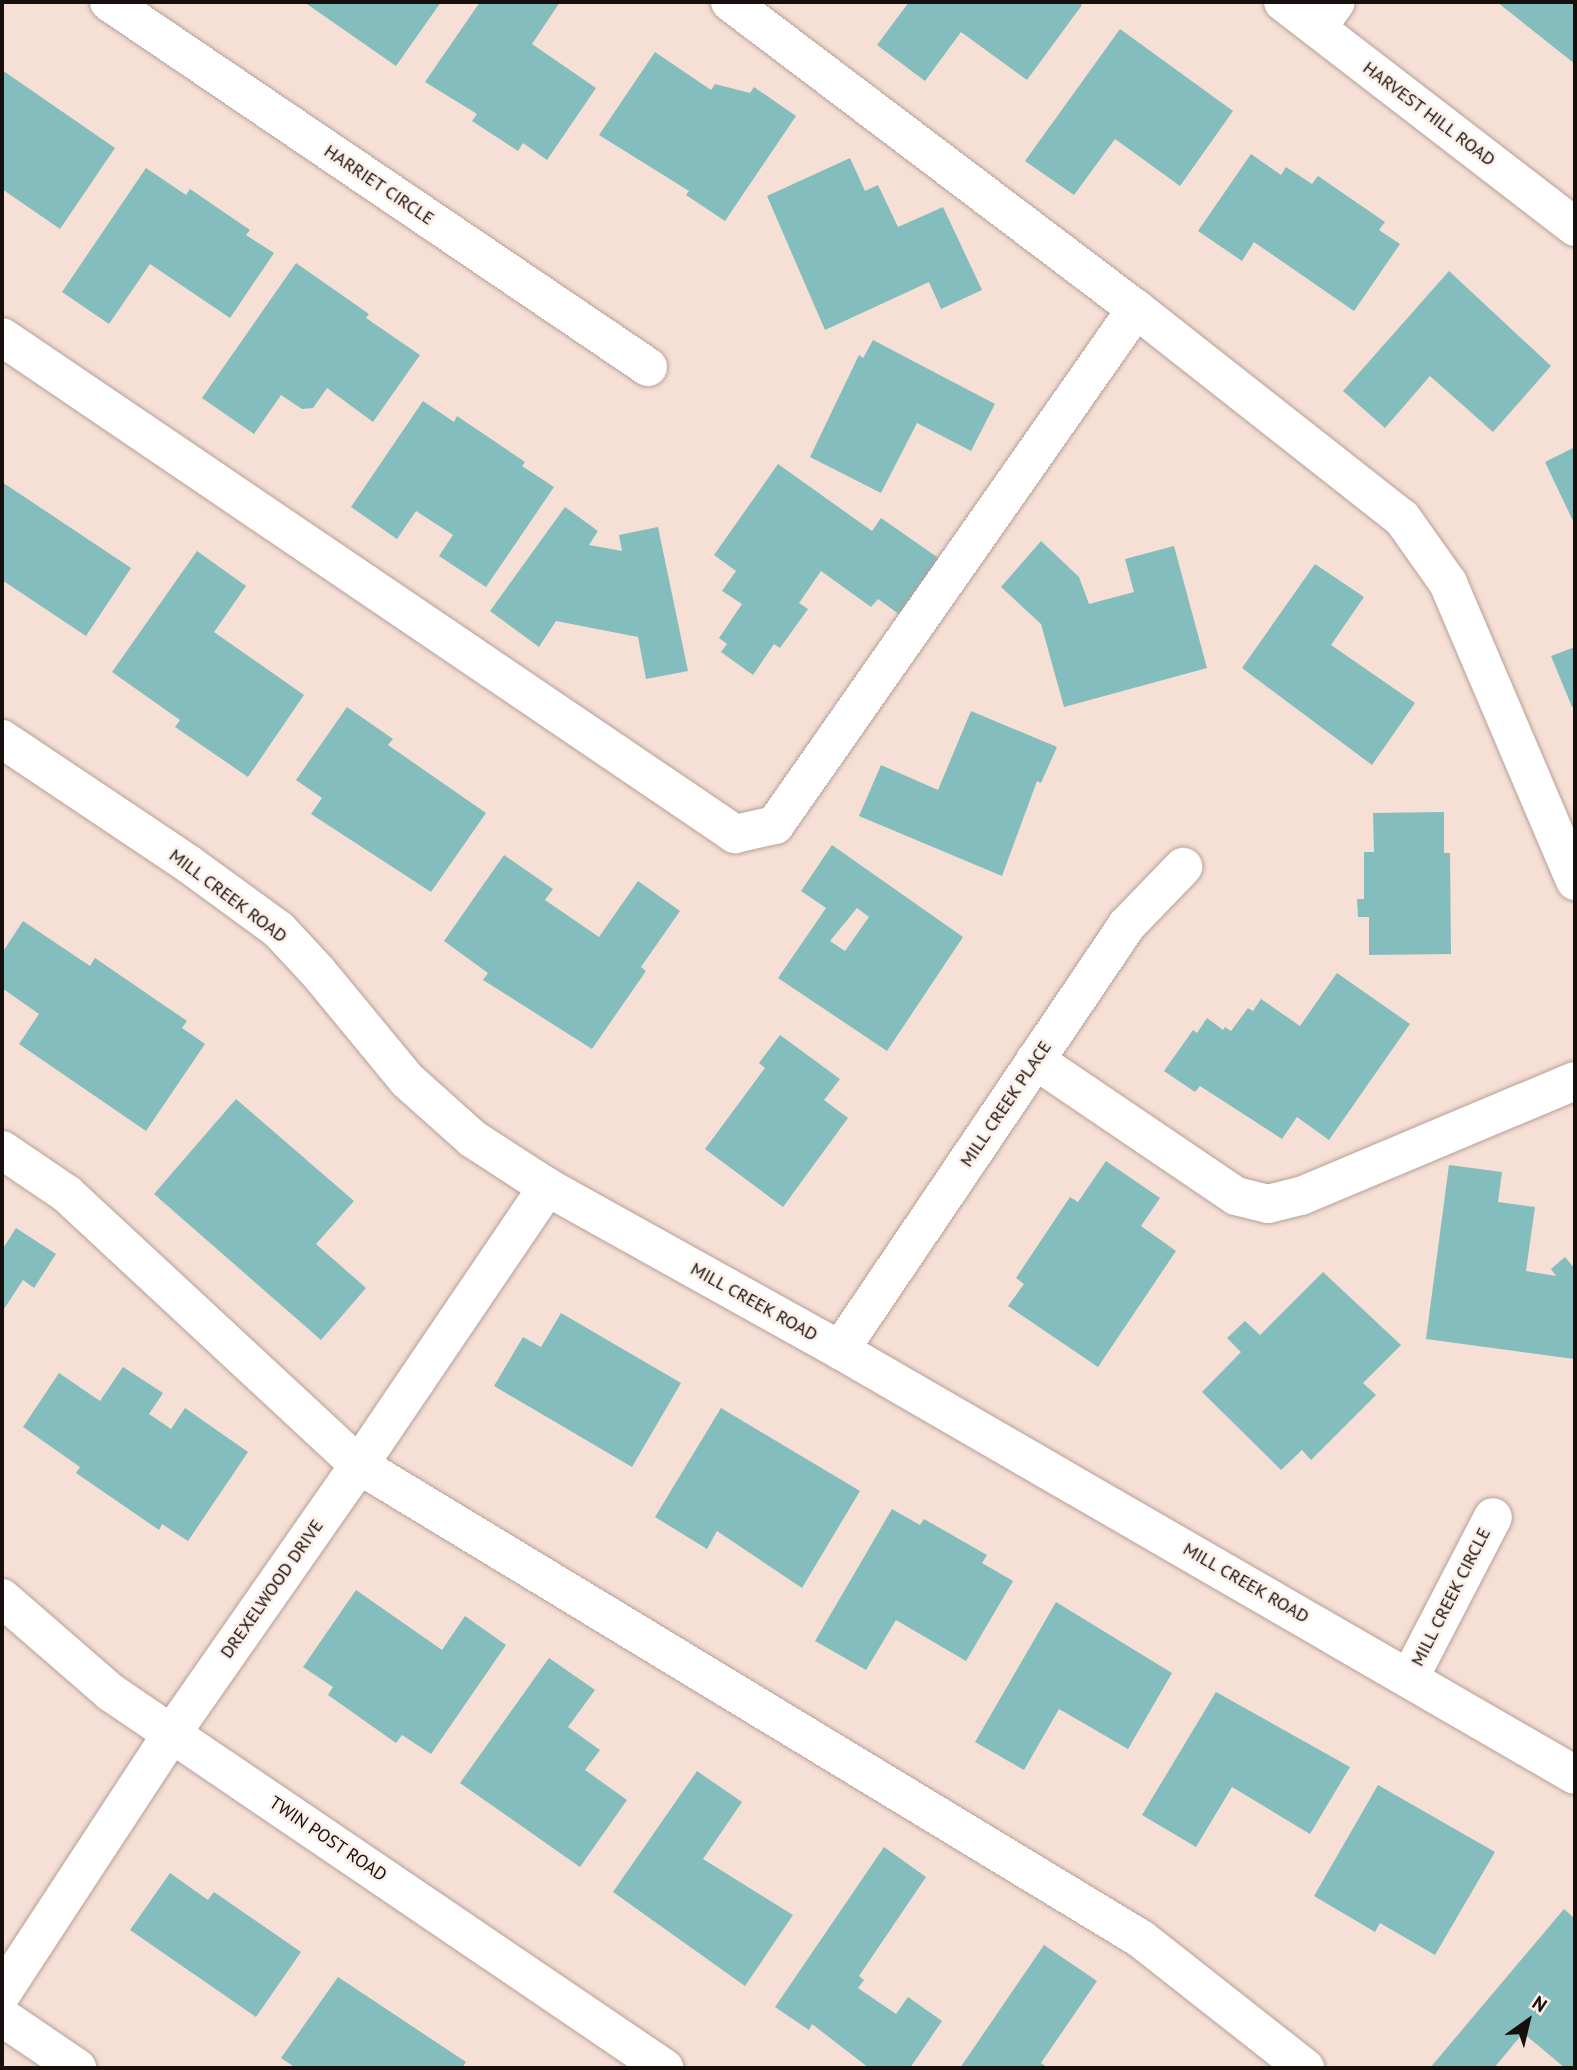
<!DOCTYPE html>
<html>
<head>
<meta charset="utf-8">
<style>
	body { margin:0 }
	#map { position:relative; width:1577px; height:2070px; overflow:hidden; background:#f6dfd5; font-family:"PT Sans",sans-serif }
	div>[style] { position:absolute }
	.building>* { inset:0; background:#84bdbe }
	.roads { filter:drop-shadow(0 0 2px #b6a097) drop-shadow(0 0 2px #b6a097) }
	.minor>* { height:38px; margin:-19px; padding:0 19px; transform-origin:19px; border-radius:19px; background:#fff }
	span { translate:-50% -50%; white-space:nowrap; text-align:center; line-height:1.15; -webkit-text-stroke:5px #fceee8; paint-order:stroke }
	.street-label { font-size:18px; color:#160f0b }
	.frame { position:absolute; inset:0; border:4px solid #160f0b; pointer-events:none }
	.north { position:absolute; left:1493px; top:1986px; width:70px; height:70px; -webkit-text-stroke:5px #fceee8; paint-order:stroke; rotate:34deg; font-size:19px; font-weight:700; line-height:28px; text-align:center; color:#160f0b }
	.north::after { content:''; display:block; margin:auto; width:24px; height:32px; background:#160f0b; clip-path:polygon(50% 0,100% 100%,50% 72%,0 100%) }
</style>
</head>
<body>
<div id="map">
	<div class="building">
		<i style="clip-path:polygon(304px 2px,441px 2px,396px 66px)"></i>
		<i style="clip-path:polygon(480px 2px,560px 2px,532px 44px,596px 88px,547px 160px,523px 143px,518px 151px,472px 121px,477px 114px,425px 82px)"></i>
		<i style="clip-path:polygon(909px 2px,1078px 2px,1082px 5px,1027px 80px,961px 32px,925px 81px,877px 45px)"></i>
		<i style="clip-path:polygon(1497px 2px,1575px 2px,1575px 64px)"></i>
		<i style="clip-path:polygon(1120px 29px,1233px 111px,1180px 186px,1115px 139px,1074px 195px,1025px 161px)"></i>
		<i style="clip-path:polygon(655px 52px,711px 90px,715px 84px,750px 93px,754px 87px,796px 116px,725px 221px,686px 195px,689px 191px,599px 135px)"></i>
		<i style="clip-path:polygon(2px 70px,115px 148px,60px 229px,2px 189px)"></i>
		<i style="clip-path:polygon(1251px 154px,1281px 175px,1286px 167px,1312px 184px,1318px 176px,1385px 222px,1379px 230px,1400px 244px,1354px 311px,1254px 242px,1242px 261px,1198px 231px)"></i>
		<i style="clip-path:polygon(850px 158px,865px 191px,878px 185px,898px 227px,943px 207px,982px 290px,941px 309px,929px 282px,825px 330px,767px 196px)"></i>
		<i style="clip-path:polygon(146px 168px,186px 195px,190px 189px,250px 230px,246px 235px,274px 253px,230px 318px,150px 264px,109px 324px,62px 292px)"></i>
		<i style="clip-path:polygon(296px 263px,369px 314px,366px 318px,420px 355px,373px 422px,327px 388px,313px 408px,302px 409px,281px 395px,254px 434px,202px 398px)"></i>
		<i style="clip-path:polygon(1449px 271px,1551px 366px,1493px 432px,1430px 376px,1385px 428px,1343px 391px)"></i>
		<i style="clip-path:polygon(873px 340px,995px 404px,971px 451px,917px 423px,881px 493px,810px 457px,859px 355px,863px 358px)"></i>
		<i style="clip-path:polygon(423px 401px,454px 422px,457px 416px,525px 462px,522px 466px,554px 487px,486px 587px,439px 556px,453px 535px,416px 511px,397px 539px,351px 507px)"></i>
		<i style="clip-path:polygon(1575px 447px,1575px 525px,1545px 462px)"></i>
		<i style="clip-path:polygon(778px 464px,872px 531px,881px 518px,947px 564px,907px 620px,878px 599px,871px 607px,821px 571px,799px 603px,808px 609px,780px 648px,774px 644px,753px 675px,721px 652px,727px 644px,719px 638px,742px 604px,722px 591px,736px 571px,714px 555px)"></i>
		<i style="clip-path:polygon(2px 482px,131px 568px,86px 636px,2px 580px)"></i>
		<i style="clip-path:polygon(565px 507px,598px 531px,589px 545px,622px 551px,619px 535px,658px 527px,688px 671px,646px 679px,638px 637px,556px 621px,539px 647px,490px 611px)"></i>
		<i style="clip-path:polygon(1041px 541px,1079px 577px,1089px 604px,1134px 592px,1125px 559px,1174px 546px,1207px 668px,1064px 707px,1041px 624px,1001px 587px)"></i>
		<i style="clip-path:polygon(197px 551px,246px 586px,214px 632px,304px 695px,248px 777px,175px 727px,180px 720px,112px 672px)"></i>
		<i style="clip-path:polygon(1315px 564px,1364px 597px,1331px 645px,1415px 703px,1372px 765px,1242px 668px)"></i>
		<i style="clip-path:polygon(1575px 647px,1575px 706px,1572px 707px,1551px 656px)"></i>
		<i style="clip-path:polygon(347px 707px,393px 739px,388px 745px,486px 813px,431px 892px,311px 814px,322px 798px,296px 780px)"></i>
		<i style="clip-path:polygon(971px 711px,1057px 747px,1041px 783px,1037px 781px,1002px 876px,859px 816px,881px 765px,938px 790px)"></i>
		<i style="clip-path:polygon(1444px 812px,1444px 853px,1450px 853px,1451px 954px,1369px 955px,1369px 917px,1358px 917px,1357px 899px,1364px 899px,1364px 852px,1374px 852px,1373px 813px)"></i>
		<i style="clip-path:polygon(evenodd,832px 845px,963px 937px,887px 1051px,778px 978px,826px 908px,801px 891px,832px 845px,857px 908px,869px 917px,845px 951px,830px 941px,857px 908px)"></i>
		<i style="clip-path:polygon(504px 855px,553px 889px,545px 900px,599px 937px,638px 881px,680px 911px,641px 967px,646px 971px,592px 1049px,483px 980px,488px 973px,444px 941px)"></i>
		<i style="clip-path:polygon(23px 921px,90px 966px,95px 958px,187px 1021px,182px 1028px,205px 1044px,146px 1131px,19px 1044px,39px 1014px,2px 988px,2px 953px)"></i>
		<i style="clip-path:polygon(1337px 973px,1410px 1024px,1329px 1140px,1297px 1117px,1282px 1139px,1200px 1086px,1195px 1092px,1164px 1071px,1193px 1030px,1197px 1033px,1207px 1018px,1223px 1030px,1225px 1027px,1231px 1031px,1248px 1008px,1253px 1011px,1261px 999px,1300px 1026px)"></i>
		<i style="clip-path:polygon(780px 1035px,840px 1079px,824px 1100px,848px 1118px,783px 1207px,705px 1149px,765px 1068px,759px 1063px)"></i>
		<i style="clip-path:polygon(236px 1099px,354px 1201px,316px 1244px,366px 1288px,321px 1340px,154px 1194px)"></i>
		<i style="clip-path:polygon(1106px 1161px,1160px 1198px,1141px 1226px,1176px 1251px,1098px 1367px,1008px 1306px,1024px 1284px,1016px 1278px,1070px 1197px,1078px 1202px)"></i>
		<i style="clip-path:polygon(1449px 1165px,1502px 1172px,1498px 1202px,1535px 1207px,1526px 1271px,1556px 1276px,1551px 1269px,1565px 1257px,1575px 1269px,1574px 1359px,1426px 1339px)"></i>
		<i style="clip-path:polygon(16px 1228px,56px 1254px,34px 1288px,23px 1280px,2px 1312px,2px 1250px)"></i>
		<i style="clip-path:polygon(1323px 1272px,1401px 1345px,1363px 1383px,1376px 1395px,1311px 1460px,1302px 1450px,1281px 1470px,1202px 1392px,1241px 1352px,1227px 1338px,1245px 1321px,1260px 1335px)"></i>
		<i style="clip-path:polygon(561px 1313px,681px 1383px,632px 1467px,494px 1386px,523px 1337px,541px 1347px)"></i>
		<i style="clip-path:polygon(123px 1367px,163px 1393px,149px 1414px,171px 1429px,185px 1408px,248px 1452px,188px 1541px,162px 1524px,159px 1530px,76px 1473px,80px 1467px,23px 1427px,59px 1373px,100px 1401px)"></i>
		<i style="clip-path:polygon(721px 1408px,860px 1491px,802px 1588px,717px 1531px,707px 1549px,655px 1517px)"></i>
		<i style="clip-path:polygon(892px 1509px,920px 1525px,924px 1519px,987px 1555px,982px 1563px,1013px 1581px,966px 1661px,896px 1620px,866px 1670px,815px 1641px)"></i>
		<i style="clip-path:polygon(356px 1590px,442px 1650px,465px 1616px,506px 1645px,431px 1754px,402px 1735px,396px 1743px,328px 1695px,333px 1687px,303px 1667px)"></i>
		<i style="clip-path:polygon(1056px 1602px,1172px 1673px,1128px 1749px,1059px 1709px,1024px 1770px,975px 1742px)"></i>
		<i style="clip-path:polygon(549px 1658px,595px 1690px,568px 1727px,600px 1750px,585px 1770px,627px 1800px,580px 1867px,460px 1783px)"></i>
		<i style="clip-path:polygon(1216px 1692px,1350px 1767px,1310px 1834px,1232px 1787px,1196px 1847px,1142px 1815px)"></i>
		<i style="clip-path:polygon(697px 1771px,742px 1802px,703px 1859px,793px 1915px,745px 1986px,613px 1892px)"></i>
		<i style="clip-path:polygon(1378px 1785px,1495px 1852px,1435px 1955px,1380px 1923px,1375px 1932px,1314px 1896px)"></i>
		<i style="clip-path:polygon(884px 1847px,926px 1877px,859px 1976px,864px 1980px,858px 1988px,896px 2014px,908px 1997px,942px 2021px,910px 2068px,869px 2068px,812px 2024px,809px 2030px,775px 2007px)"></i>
		<i style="clip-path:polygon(170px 1873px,208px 1900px,214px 1892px,301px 1952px,256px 2017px,130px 1930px)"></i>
		<i style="clip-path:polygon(1564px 1909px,1575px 1919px,1575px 2068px,1565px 2068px,1523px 2033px,1494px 2068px,1430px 2068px)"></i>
		<i style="clip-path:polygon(1044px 1945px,1097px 1981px,1041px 2063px,1048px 2068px,960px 2068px)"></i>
		<i style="clip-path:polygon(338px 1977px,466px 2062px,462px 2068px,296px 2068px,281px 2058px)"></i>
	</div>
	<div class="roads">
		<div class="minor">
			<i style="left:109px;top:2px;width:651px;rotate:34.11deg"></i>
			<i style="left:730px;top:2px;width:509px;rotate:37.1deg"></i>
			<i style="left:1136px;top:309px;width:338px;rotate:38.2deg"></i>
			<i style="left:1402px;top:518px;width:80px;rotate:54.7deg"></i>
			<i style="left:1448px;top:583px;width:324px;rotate:66.9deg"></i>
			<i style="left:1283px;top:2px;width:369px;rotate:37.6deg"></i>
			<i style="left:1317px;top:28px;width:32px;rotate:-54deg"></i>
			<i style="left:2px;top:337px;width:886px;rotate:34.14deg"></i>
			<i style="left:735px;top:834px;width:41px;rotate:-12.7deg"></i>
			<i style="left:775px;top:825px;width:630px;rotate:-55.02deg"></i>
			<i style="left:2px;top:739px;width:226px;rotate:33.8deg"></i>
			<i style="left:190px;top:865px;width:110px;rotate:36.1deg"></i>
			<i style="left:279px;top:930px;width:57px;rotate:47.1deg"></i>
			<i style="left:318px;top:972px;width:140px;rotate:50.5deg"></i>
			<i style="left:407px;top:1080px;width:89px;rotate:41.8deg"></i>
			<i style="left:473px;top:1139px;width:88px;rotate:33deg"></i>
			<i style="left:547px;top:1187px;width:335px;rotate:29.1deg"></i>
			<i style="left:840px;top:1350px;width:849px;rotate:30.04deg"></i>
			<i style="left:1035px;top:1060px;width:243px;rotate:34.1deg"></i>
			<i style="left:1236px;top:1196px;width:33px;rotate:14deg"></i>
			<i style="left:1268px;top:1204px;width:34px;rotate:-14deg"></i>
			<i style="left:1301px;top:1196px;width:297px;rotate:-22.8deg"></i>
			<i style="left:2px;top:1150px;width:78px;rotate:34.1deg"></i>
			<i style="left:67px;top:1194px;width:398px;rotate:42.9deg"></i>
			<i style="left:359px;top:1465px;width:914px;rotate:31.22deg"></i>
			<i style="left:1141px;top:1939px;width:209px;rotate:38.2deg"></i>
			<i style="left:840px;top:1350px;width:513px;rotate:-55.97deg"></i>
			<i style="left:1127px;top:925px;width:81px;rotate:-46deg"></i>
			<i style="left:2px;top:1598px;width:143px;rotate:41deg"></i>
			<i style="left:110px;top:1692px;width:670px;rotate:34.16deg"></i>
			<i style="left:1410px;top:1677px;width:180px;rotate:-62.6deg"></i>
			<i style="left:2px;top:1993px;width:311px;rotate:-56.8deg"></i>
			<i style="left:172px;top:1733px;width:327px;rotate:-55.1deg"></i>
			<i style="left:359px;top:1465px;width:336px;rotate:-55.9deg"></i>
			<i style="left:2px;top:2017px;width:91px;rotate:34.2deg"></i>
		</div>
	</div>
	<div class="street-label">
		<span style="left:1429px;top:114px;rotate:37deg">HARVEST HILL ROAD</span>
		<span style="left:379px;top:185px;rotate:34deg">HARRIET CIRCLE</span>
		<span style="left:228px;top:896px;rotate:37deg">MILL CREEK ROAD</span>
		<span style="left:1006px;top:1104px;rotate:-56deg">MILL CREEK PLACE</span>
		<span style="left:754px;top:1302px;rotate:29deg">MILL CREEK ROAD</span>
		<span style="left:1246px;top:1583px;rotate:30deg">MILL CREEK ROAD</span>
		<span style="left:272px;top:1589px;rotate:-55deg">DREXELWOOD DRIVE</span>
		<span style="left:1451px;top:1597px;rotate:-63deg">MILL CREEK CIRCLE</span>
		<span style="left:328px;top:1839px;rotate:34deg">TWIN POST ROAD</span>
	</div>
	<div class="frame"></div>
	<div class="north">N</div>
</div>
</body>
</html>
